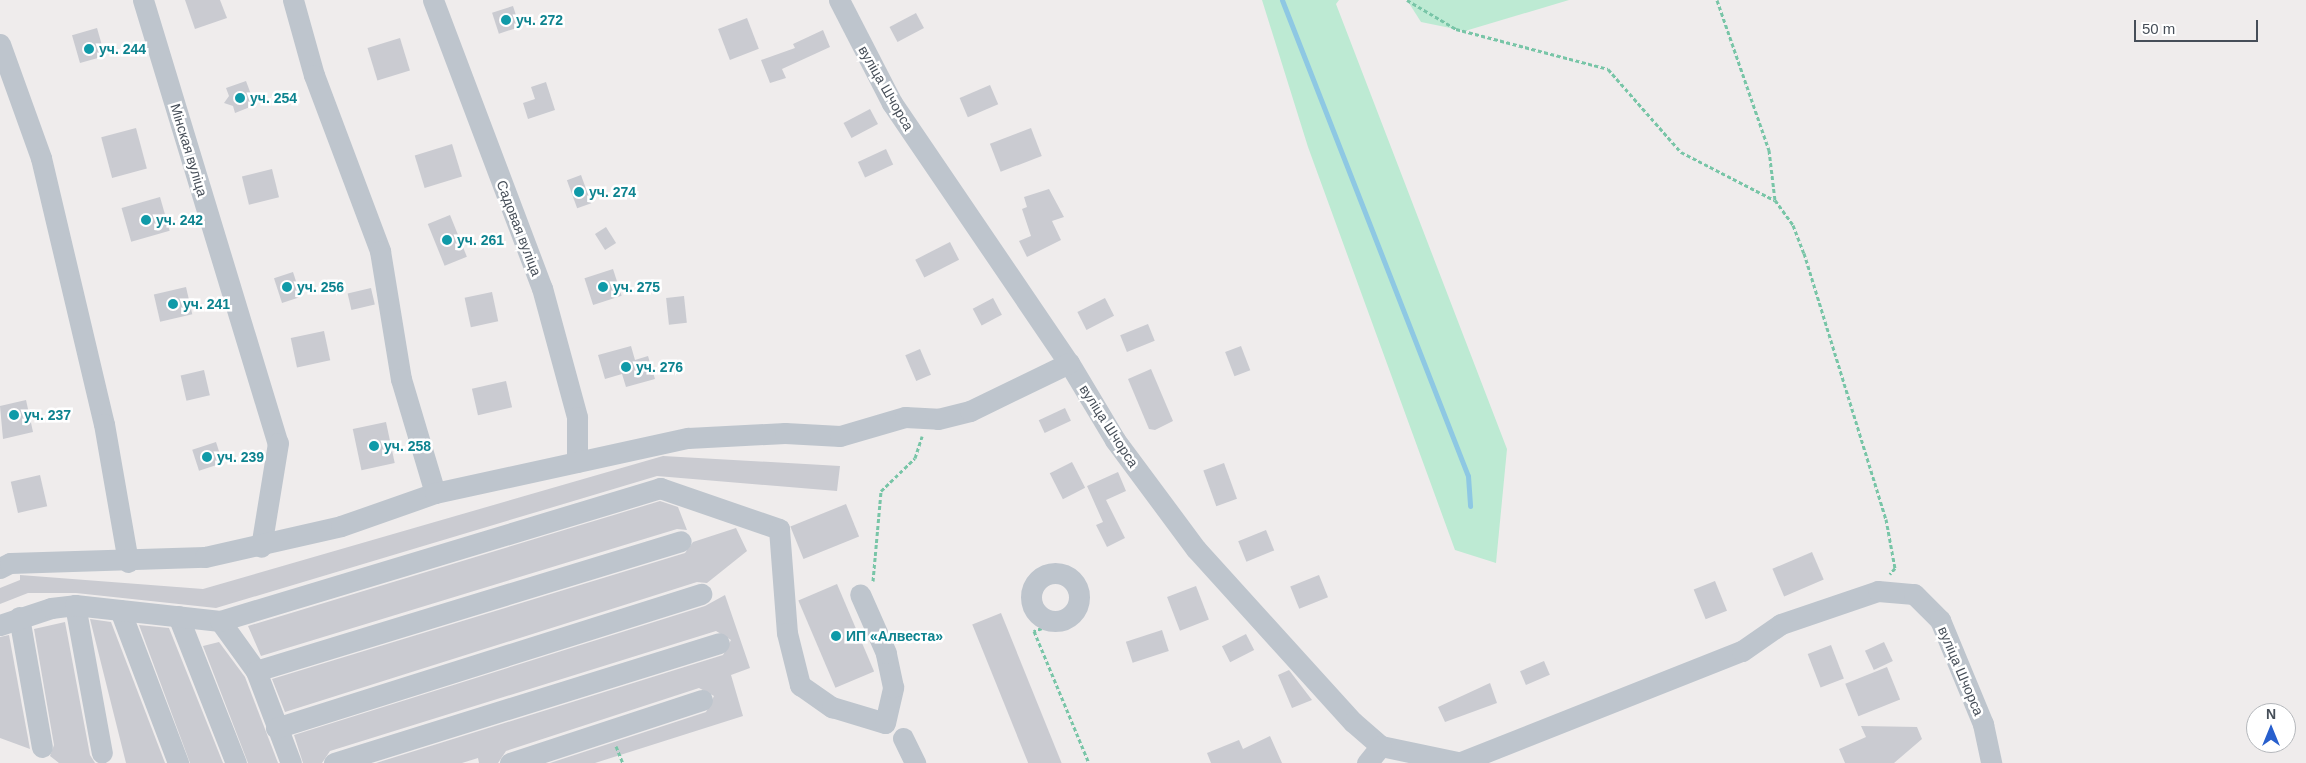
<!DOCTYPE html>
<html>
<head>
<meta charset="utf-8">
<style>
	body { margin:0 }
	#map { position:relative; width:2306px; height:763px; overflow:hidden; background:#efecec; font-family:Arial,sans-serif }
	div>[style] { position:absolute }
	.green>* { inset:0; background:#bdead3 }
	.stream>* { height:5px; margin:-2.5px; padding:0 2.5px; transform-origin:2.5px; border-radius:2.5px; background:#8ec8e3 }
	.building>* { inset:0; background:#cacbd1; transform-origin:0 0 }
	.path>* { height:3px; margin-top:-1.5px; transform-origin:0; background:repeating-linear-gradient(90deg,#78c5a7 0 4px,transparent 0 6.5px) }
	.minor>* { height:21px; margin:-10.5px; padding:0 10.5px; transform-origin:10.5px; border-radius:10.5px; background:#bec5cd }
	.minor>.ring { margin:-10.5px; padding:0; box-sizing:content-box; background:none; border:21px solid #bec5cd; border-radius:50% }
	.dots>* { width:14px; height:14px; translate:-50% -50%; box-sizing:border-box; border:2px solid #fff; border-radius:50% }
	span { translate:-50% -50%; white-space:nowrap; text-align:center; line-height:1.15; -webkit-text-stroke:5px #fff; paint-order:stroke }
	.culture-label { font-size:14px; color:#0d838f; font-weight:700 }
	.left { translate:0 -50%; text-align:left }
	.street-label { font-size:14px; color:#464e58 }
	.north { position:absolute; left:2246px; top:703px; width:50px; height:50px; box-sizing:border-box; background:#fff; border:1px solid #b5b8bc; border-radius:50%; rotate:0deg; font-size:14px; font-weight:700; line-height:20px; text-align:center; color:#464e58 }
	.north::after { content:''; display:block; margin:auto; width:18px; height:22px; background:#285fcd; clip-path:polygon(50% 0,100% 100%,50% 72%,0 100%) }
	.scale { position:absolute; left:2134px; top:20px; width:124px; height:22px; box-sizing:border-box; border:2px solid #464e58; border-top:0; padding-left:6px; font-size:15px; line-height:18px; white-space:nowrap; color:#464e58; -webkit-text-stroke:4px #fff; paint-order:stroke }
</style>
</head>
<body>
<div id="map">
	<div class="green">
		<i style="clip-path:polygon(1262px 0,1339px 0,1336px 4px,1507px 449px,1496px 563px,1455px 550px,1308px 147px)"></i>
		<i style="clip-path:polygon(1407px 0,1569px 0,1465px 31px,1421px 22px)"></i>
	</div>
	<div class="stream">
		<i style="left:1282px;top:0;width:511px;rotate:68.66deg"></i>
		<i style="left:1468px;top:476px;width:30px;rotate:86deg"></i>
	</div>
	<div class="building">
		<i style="clip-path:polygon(185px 0,220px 0,227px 18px,195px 29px)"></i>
		<i style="left:513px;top:6px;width:22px;height:22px;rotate:72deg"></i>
		<i style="left:916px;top:13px;width:17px;height:30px;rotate:62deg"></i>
		<i style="left:747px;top:18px;width:33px;height:31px;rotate:69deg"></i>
		<i style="left:97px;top:28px;width:29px;height:26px;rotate:74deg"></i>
		<i style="clip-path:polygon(823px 30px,830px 47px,782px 69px,786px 78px,770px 83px,761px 60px,795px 48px,793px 44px)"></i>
		<i style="left:400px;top:38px;width:34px;height:34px;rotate:73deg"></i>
		<i style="clip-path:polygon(246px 81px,255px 105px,235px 113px,233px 106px,224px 103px,229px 96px,226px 88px)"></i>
		<i style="clip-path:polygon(546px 82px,555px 110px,528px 119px,523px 103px,535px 99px,531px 87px)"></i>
		<i style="left:990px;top:85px;width:21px;height:33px;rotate:67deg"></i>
		<i style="left:870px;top:109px;width:17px;height:30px;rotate:62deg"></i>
		<i style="left:136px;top:128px;width:42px;height:36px;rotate:75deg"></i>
		<i style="left:1031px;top:128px;width:30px;height:44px;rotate:69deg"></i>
		<i style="left:452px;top:144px;width:34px;height:39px;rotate:73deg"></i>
		<i style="left:886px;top:149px;width:17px;height:31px;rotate:65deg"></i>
		<i style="left:272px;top:169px;width:29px;height:31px;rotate:76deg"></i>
		<i style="left:581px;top:175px;width:30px;height:15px;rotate:70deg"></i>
		<i style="clip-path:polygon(1049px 189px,1064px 217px,1052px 221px,1061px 240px,1027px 257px,1019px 241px,1031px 236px,1022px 209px,1027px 207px,1024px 197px)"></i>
		<i style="left:160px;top:197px;width:35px;height:40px;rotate:74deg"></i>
		<i style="left:450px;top:215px;width:45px;height:24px;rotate:68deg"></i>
		<i style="left:606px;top:227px;width:19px;height:13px;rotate:58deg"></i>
		<i style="left:950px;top:242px;width:20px;height:39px;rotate:63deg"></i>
		<i style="left:613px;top:269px;width:28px;height:30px;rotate:72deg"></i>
		<i style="left:293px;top:272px;width:26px;height:20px;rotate:72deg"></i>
		<i style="left:186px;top:287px;width:28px;height:33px;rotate:77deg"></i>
		<i style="left:371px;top:288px;width:17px;height:24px;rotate:77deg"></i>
		<i style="left:492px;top:292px;width:30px;height:28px;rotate:78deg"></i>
		<i style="left:684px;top:296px;width:27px;height:18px;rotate:84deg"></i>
		<i style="left:993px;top:298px;width:19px;height:23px;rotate:62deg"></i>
		<i style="left:1105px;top:298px;width:20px;height:31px;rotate:63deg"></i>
		<i style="left:1148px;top:324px;width:18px;height:30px;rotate:68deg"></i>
		<i style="left:324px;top:331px;width:30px;height:34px;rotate:78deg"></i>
		<i style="clip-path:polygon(631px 346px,635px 360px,648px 356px,655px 379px,626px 387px,622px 374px,605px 379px,598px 355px)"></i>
		<i style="left:1241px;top:346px;width:26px;height:17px;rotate:69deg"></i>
		<i style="left:920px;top:349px;width:28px;height:16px;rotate:67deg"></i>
		<i style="clip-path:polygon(1151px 369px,1173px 421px,1155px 430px,1149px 429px,1128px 379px)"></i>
		<i style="left:204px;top:370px;width:26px;height:24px;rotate:77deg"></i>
		<i style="left:506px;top:381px;width:27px;height:35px;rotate:77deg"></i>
		<i style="clip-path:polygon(26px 400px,33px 432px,3px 439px,0 406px)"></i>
		<i style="left:1065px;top:408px;width:14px;height:29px;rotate:65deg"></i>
		<i style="left:386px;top:422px;width:42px;height:34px;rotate:78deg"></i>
		<i style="left:216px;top:442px;width:22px;height:25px;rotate:72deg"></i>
		<i style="clip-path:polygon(663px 456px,840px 466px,837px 491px,657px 476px,216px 608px,76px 593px,28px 593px,0 604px,0 588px,20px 580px,20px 575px,203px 589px)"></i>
		<i style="left:1072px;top:462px;width:29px;height:25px;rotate:63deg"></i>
		<i style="left:1224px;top:463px;width:38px;height:22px;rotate:70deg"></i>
		<i style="clip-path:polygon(1118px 472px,1126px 491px,1106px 500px,1125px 538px,1107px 547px,1096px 525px,1103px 522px,1087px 486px)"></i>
		<i style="left:40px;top:475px;width:32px;height:30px;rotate:77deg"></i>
		<i style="clip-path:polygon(660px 501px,678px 507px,687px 530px,677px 529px,261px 656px,248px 626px)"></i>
		<i style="left:846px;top:504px;width:35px;height:60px;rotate:68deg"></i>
		<i style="clip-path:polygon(736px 528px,747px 551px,707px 583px,697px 582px,285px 712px,272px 679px,685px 553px,693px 542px)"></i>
		<i style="left:1266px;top:530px;width:22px;height:30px;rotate:68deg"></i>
		<i style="left:1812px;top:552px;width:30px;height:43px;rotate:67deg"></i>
		<i style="left:1319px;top:575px;width:24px;height:31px;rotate:68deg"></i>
		<i style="left:1715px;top:581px;width:32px;height:23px;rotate:68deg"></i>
		<i style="left:837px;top:584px;width:95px;height:42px;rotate:67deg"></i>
		<i style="left:1196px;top:586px;width:36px;height:31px;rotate:69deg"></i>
		<i style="clip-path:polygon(725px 595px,750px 668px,731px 675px,743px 716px,595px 763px,550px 763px,706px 712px,714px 696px,699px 688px,506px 751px,498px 763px,479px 763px,478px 758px,462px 763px,376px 763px,723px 655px,731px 640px,716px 631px,330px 751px,322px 763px,303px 763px,294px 735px,705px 606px)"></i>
		<i style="left:1001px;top:613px;width:162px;height:31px;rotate:68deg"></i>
		<i style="clip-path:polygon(90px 619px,111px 622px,165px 763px,126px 763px)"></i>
		<i style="clip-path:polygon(65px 622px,90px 755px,95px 763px,59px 763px,50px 756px,54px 745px,34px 629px)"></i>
		<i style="clip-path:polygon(139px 625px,169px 628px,223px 763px,190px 763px)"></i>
		<i style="left:1162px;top:630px;width:22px;height:38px;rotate:72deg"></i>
		<i style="left:1246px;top:634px;width:18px;height:27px;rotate:63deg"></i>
		<i style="clip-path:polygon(9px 635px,30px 749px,0 738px,0 637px)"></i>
		<i style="clip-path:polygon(219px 642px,245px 677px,278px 763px,248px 763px,203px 646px)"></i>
		<i style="left:1884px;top:642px;width:21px;height:21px;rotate:65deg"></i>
		<i style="left:1831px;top:645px;width:36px;height:25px;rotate:69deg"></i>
		<i style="left:1544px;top:661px;width:15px;height:26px;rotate:67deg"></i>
		<i style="left:1887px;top:667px;width:35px;height:45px;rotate:68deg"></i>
		<i style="clip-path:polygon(1289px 670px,1312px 700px,1292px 708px,1278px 675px)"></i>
		<i style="clip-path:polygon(1490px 683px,1497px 703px,1445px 722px,1438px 707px)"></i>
		<i style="clip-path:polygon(1861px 726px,1917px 727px,1922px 739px,1894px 763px,1845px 763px,1839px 749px,1866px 737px)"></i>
		<i style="clip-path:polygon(1270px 736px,1282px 763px,1211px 763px,1207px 753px,1239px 740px,1243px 749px)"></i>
	</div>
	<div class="path">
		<i style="left:1407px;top:0;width:57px;rotate:30.6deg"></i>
		<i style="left:1456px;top:29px;width:157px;rotate:14.7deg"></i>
		<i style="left:1608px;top:69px;width:111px;rotate:48.7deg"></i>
		<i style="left:1681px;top:152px;width:105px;rotate:27.3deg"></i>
		<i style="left:1717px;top:0;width:159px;rotate:70.9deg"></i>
		<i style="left:1769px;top:150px;width:50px;rotate:83.2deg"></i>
		<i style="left:1775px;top:200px;width:31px;rotate:54deg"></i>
		<i style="left:1793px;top:225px;width:30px;rotate:69deg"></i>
		<i style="left:1804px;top:253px;width:278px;rotate:72.9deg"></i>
		<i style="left:1886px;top:519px;width:50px;rotate:79.6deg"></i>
		<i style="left:1895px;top:568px;width:8px;rotate:130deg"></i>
		<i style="left:873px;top:581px;width:90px;rotate:-84.9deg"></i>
		<i style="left:881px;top:491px;width:47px;rotate:-44.1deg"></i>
		<i style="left:915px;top:458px;width:23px;rotate:-72deg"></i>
		<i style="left:1042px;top:628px;width:9px;rotate:159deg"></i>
		<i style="left:1034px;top:631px;width:143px;rotate:67.4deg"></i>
		<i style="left:616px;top:746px;width:18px;rotate:68deg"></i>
	</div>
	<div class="minor">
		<i style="left:143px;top:0;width:463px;rotate:73.1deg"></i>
		<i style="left:278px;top:443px;width:105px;rotate:99.3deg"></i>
		<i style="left:293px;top:0;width:78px;rotate:74.4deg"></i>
		<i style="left:314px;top:75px;width:188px;rotate:69.4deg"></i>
		<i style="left:380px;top:251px;width:130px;rotate:80.7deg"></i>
		<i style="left:401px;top:379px;width:119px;rotate:73.4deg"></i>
		<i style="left:433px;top:0;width:308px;rotate:69.3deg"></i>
		<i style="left:542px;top:288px;width:134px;rotate:74.8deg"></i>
		<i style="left:577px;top:417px;width:45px;rotate:90deg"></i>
		<i style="left:839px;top:0;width:116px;rotate:62.8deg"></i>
		<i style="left:892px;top:103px;width:315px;rotate:55.8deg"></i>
		<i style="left:1069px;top:363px;width:90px;rotate:59.1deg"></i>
		<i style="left:1115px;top:440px;width:136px;rotate:53.4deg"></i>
		<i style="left:1196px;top:549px;width:234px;rotate:47.8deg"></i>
		<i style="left:1353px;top:722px;width:37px;rotate:41deg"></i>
		<i style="left:1381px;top:746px;width:83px;rotate:11.9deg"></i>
		<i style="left:0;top:44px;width:121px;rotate:70.2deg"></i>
		<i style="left:41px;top:158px;width:273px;rotate:76.7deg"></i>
		<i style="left:104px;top:424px;width:140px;rotate:80.1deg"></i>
		<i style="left:0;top:568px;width:11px;rotate:-27deg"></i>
		<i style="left:10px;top:563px;width:195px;rotate:-1.8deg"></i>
		<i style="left:205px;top:557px;width:139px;rotate:-12.8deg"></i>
		<i style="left:341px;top:526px;width:100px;rotate:-19.3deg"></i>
		<i style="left:435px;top:493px;width:259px;rotate:-12.3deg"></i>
		<i style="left:688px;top:438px;width:97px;rotate:-3deg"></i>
		<i style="left:785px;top:433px;width:55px;rotate:3.1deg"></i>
		<i style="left:840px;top:436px;width:68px;rotate:-16.3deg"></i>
		<i style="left:905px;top:417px;width:33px;rotate:3deg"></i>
		<i style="left:938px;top:419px;width:33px;rotate:-14deg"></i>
		<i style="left:970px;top:411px;width:110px;rotate:-25.9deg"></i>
		<i class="ring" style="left:1031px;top:573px;width:27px;height:27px"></i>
		<i style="left:75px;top:605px;width:150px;rotate:79.7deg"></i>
		<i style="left:120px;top:610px;width:164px;rotate:69.2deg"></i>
		<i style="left:178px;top:616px;width:158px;rotate:68.5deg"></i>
		<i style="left:19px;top:617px;width:132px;rotate:80deg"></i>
		<i style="left:220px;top:621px;width:62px;rotate:54.2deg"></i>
		<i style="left:256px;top:671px;width:98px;rotate:69.2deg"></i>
		<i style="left:0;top:625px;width:54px;rotate:-18.4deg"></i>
		<i style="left:51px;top:608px;width:24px;rotate:-7deg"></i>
		<i style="left:75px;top:605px;width:146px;rotate:6.3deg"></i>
		<i style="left:220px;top:621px;width:460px;rotate:-16.8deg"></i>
		<i style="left:660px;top:488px;width:126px;rotate:19deg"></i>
		<i style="left:779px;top:529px;width:104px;rotate:85.6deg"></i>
		<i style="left:787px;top:633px;width:54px;rotate:76deg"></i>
		<i style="left:800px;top:685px;width:39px;rotate:35deg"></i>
		<i style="left:832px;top:707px;width:55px;rotate:16.8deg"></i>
		<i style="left:885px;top:723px;width:37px;rotate:-77deg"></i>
		<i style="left:893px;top:687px;width:35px;rotate:-102deg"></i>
		<i style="left:886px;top:653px;width:64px;rotate:-113.8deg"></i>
		<i style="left:256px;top:671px;width:444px;rotate:-17deg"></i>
		<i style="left:276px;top:728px;width:446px;rotate:-17.5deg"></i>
		<i style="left:903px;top:738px;width:28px;rotate:64deg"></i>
		<i style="left:1461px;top:762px;width:302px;rotate:-21.6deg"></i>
		<i style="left:1742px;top:651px;width:47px;rotate:-34.7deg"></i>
		<i style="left:1781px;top:624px;width:102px;rotate:-18.8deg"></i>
		<i style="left:1878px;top:591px;width:36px;rotate:5deg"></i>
		<i style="left:1914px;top:594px;width:37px;rotate:45deg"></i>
		<i style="left:1940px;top:620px;width:113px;rotate:67.5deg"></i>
		<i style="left:1983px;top:724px;width:40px;rotate:78deg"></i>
		<i style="left:334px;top:763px;width:403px;rotate:-17.3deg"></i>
		<i style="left:510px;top:763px;width:202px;rotate:-18.2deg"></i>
		<i style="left:1367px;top:763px;width:22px;rotate:-51deg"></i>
	</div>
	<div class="dots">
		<i style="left:506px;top:20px;background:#0f9aa8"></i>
		<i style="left:89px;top:49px;background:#0f9aa8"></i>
		<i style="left:240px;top:98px;background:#0f9aa8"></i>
		<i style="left:579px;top:192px;background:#0f9aa8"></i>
		<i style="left:146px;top:220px;background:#0f9aa8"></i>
		<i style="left:447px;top:240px;background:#0f9aa8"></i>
		<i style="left:287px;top:287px;background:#0f9aa8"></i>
		<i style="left:603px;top:287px;background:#0f9aa8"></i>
		<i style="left:173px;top:304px;background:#0f9aa8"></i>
		<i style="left:626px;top:367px;background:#0f9aa8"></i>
		<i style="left:14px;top:415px;background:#0f9aa8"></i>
		<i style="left:374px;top:446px;background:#0f9aa8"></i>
		<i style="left:207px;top:457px;background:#0f9aa8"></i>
		<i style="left:836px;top:636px;background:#0f9aa8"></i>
	</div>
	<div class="culture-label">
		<span class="left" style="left:516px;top:20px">уч. 272</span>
		<span class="left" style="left:99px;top:49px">уч. 244</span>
		<span class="left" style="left:250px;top:98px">уч. 254</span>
		<span class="left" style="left:589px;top:192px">уч. 274</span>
		<span class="left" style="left:156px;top:220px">уч. 242</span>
		<span class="left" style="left:457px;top:240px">уч. 261</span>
		<span class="left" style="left:297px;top:287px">уч. 256</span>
		<span class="left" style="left:613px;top:287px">уч. 275</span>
		<span class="left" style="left:183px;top:304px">уч. 241</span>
		<span class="left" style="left:636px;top:367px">уч. 276</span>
		<span class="left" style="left:24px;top:415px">уч. 237</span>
		<span class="left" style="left:384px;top:446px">уч. 258</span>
		<span class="left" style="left:217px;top:457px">уч. 239</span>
		<span class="left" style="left:846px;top:636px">ИП «Алвеста»</span>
	</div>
	<div class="street-label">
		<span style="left:886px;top:88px;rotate:60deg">вуліца Шчорса</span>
		<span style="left:189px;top:150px;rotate:73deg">Мінская вуліца</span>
		<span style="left:519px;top:228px;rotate:69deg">Садовая вуліца</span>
		<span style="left:1109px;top:426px;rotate:57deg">вуліца Шчорса</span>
		<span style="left:1961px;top:671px;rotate:67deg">вуліца Шчорса</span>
	</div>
	<div class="north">N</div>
	<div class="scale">50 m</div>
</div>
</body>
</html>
